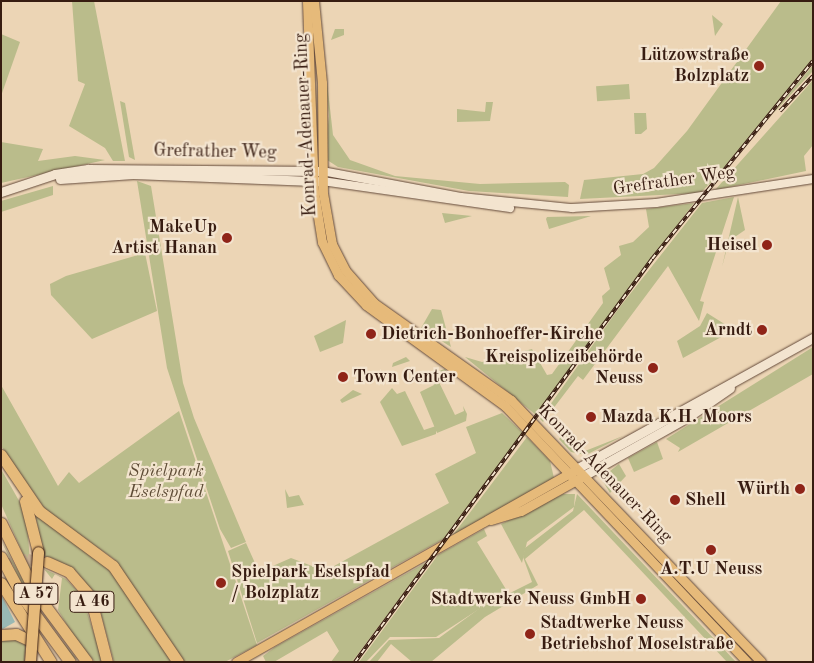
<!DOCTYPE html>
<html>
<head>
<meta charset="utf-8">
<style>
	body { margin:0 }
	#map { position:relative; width:814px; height:663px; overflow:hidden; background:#ecd5b5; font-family:"Old Standard TT",serif }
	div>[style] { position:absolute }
	.green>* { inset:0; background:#babc8b; transform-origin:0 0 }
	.water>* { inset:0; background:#99b8b3 }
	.motorway-tunnel>* { height:11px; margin-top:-5.5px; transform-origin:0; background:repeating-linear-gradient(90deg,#c8b094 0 11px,transparent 0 16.5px) }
	.roads { filter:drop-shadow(0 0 1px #644a3a) drop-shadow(0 0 1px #644a3a) }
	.tertiary>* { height:8px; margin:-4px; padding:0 4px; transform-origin:4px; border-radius:4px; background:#f3e4cf }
	.secondary>* { height:9px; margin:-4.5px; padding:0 4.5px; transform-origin:4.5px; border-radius:4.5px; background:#f3e4cf }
	.primary>* { height:9px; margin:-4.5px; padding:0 4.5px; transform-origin:4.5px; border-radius:4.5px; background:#e6ba7a }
	.motorway>* { height:11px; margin:-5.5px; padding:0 5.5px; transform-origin:5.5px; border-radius:5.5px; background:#e6ba7a }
	.rail>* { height:4px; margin-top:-2px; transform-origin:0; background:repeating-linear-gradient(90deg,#f3e4cf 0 5.5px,#371c11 0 11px); box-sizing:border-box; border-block:1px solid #371c11 }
	.bridges { filter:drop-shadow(0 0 1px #371c11) drop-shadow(0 0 1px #371c11) }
	.motorway-bridge>* { height:11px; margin:-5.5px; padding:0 5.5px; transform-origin:5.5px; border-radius:5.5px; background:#e6ba7a }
	.dots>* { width:14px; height:14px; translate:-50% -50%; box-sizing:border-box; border:2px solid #f3e4cf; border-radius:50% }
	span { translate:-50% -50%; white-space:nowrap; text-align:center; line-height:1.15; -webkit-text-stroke:4.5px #f3e4cf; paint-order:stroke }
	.shield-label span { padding:1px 4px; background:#f3e4cf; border:1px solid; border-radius:4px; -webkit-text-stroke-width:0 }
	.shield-label { font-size:16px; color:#371c11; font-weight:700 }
	.poi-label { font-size:18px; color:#371c11; font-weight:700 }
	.right { translate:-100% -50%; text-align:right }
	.left { translate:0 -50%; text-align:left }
	.street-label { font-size:18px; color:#371c11 }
	.park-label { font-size:18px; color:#5e4c36; font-style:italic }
	.frame { position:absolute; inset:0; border:2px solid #371c11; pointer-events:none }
</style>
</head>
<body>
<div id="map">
	<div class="green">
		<i style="clip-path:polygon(72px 1px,94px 1px,125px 161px,113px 161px,105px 148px,69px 126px,85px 84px,78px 81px)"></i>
		<i style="clip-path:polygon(781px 1px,813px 1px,813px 59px,714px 180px,700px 193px,580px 199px,584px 180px,643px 174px,654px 168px,687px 131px)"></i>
		<i style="clip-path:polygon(319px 11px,333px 135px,350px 160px,395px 176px,480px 184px,565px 182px,569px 185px,568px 197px,469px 191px,338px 167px,324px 158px,329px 116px)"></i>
		<i style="clip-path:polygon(712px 15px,723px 24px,715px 36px)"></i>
		<i style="clip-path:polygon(335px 29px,344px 29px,344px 35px,331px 40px)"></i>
		<i style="clip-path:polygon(1px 34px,20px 42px,1px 96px)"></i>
		<i style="clip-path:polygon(813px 65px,813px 71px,768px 119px)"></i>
		<i style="clip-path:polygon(813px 80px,813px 145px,804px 156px,806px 171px,715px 190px)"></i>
		<i style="left:629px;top:84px;width:15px;height:33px;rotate:86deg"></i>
		<i style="clip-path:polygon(120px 101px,125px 103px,135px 160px,129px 157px)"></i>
		<i style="clip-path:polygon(486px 102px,493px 102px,490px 121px,457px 122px,457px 109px,485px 112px)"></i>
		<i style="clip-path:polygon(634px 113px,646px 113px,647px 129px,641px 134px,635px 134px)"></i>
		<i style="clip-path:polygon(1px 142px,43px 149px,38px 161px,75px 156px,105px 160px,1px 183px)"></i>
		<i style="clip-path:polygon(137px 181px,151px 186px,183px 383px,194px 418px,246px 542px,231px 548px,220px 529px,167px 368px)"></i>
		<i style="clip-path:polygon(53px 186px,53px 195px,1px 212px,1px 201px)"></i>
		<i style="clip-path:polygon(734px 197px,700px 301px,704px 302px,699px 321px,668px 266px,583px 380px,578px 376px,543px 422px,540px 419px,619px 308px,702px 203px)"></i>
		<i style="clip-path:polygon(738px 197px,745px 230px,729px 241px,722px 267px)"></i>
		<i style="clip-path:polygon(694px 203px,536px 415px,465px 357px,482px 362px,532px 349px,547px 375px,552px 374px,603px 303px,602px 296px,610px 289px,604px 268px,621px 255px,619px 246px,633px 242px,649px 227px,646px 209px)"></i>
		<i style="clip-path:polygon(442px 213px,472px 216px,445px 223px)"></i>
		<i style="clip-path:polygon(591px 216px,549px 229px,546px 219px,547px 217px)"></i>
		<i style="clip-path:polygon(145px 253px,157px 311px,92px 339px,51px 295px,50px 284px,66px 276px)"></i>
		<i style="clip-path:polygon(432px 309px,441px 310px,451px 347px,421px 328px)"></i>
		<i style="clip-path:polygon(707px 313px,734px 330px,683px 358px,677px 341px,700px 326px)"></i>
		<i style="clip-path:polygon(346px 320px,343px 343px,320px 352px,314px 336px)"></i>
		<i style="clip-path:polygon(813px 347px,813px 374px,678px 452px,680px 448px,666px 439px)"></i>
		<i style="clip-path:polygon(406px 357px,410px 361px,392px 367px,393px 363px)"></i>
		<i style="clip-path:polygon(445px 369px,449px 377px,445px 371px,436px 376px,455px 415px,464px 411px,463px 406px,467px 414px,466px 421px,437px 433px,420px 392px,434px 385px,429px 374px)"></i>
		<i style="clip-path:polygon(1px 385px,58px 486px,69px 472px,79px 483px,179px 411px,257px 645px,225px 662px,184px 662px,114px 559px,47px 512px,1px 446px)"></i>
		<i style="clip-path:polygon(392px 388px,397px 394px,405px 391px,424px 430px,436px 426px,436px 434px,402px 446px,380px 402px)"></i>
		<i style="clip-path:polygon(353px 390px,362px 394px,342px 403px,340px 400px)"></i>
		<i style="clip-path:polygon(502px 413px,523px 433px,445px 538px,257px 643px,228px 551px,246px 543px,259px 572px,291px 558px,325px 571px,449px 503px,435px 474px,476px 453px,466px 427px)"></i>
		<i style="clip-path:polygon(568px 429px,585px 451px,623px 436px,586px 455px,571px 452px,559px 439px)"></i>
		<i style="clip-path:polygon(527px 437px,550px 461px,554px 478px,453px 535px)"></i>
		<i style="clip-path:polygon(657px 442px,663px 459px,634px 472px,628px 458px)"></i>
		<i style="clip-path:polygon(619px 464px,626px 476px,610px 493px,601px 478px)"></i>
		<i style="clip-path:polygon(1px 469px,26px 513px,31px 572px,1px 504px)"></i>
		<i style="clip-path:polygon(285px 489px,289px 497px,299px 495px,304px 505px,287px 508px)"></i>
		<i style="clip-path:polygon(563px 494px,575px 494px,574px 507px,527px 542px,522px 563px,501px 524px)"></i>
		<i style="clip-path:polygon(577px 494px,736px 662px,727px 662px,584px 510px,525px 559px,538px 585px,485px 617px,431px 662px,412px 662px,391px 644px,377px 662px,369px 662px,389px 640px,439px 638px,480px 608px,532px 582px,523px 557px,525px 548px,573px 511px)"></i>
		<i style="clip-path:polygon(34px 509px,98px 554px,175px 662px,114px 662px,97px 599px,76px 571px,44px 556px)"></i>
		<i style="clip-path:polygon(484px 529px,487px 536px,477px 542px,507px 591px,436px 637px,390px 637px,366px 662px,359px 662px,438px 555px)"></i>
		<i style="clip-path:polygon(1px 540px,45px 620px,79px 662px,65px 649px,27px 595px)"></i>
		<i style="clip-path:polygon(427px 562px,352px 662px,331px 662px,339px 651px,327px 631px,274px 662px,266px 662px,263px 656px,275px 647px)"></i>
		<i style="clip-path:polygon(44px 569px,66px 579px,82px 596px,103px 662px,95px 662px,76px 640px,58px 610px,62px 578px,55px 574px,52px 579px)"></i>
		<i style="clip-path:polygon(6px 638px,26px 640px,24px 662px,1px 662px,1px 639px)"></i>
	</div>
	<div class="water">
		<i style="clip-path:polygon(1px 594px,15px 622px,1px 630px)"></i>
	</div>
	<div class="motorway-tunnel">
		<i style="left:1px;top:565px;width:27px;rotate:-13deg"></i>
		<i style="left:27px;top:559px;width:18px;rotate:9deg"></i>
	</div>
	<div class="roads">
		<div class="tertiary">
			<i style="left:322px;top:171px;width:141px;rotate:10.6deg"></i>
			<i style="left:461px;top:197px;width:112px;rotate:5.7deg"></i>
			<i style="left:572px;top:208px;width:84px;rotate:-3.4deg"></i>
			<i style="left:656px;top:203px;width:159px;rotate:-8.7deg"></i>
			<i style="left:322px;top:181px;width:190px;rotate:8.2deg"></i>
		</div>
		<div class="secondary">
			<i style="left:60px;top:179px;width:73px;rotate:-3.9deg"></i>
			<i style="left:133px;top:174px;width:186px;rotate:2.2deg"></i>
			<i style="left:1px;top:192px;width:57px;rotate:-18.4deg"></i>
			<i style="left:55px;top:174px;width:33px;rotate:-9deg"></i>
			<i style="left:88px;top:169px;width:231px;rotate:0.5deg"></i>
			<i style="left:578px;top:468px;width:269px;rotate:-29deg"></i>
			<i style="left:585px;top:475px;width:118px;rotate:-29.4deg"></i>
			<i style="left:688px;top:417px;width:51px;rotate:-34.6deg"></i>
		</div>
		<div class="primary">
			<i style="left:307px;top:1px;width:191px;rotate:87.9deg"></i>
			<i style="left:314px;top:192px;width:51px;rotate:80.9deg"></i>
			<i style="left:322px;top:242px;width:37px;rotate:64deg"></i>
			<i style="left:338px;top:275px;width:41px;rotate:47deg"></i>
			<i style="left:366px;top:305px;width:172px;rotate:36deg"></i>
			<i style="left:505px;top:406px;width:352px;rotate:46.6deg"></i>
			<i style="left:314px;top:1px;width:82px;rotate:84.4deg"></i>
			<i style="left:322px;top:83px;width:110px;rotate:89.5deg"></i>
			<i style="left:323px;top:193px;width:52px;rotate:80deg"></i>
			<i style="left:332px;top:244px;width:29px;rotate:63deg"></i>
			<i style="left:345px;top:270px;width:44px;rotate:48.7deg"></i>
			<i style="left:374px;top:303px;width:168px;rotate:35.3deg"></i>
			<i style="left:511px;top:400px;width:362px;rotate:46.3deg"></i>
			<i style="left:491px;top:520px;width:31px;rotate:-17deg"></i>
			<i style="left:521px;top:511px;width:68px;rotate:-29.2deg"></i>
			<i style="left:236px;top:662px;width:388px;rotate:-29.5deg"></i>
		</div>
		<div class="motorway">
			<i style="left:1px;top:455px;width:68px;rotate:55.8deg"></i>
			<i style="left:39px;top:511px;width:92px;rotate:36.6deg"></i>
			<i style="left:113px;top:566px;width:116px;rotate:55.9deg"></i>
			<i style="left:25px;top:501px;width:53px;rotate:75.7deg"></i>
			<i style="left:1px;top:523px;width:77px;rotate:63.8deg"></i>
			<i style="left:35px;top:592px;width:87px;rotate:53.4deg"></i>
			<i style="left:1px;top:557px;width:47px;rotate:61.8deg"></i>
			<i style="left:23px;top:598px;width:79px;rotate:53.7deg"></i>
			<i style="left:47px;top:562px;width:24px;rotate:24deg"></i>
			<i style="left:69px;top:572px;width:32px;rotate:49deg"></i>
			<i style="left:90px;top:596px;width:68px;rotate:75.6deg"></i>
			<i style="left:1px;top:583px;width:93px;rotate:57.7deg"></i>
			<i style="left:1px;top:635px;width:15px;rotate:-4deg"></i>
			<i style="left:16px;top:634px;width:21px;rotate:25deg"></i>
		</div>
	</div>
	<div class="rail">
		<i style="left:780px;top:111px;width:48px;rotate:-46.7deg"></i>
		<i style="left:355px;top:662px;width:501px;rotate:-53.61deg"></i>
		<i style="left:652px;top:259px;width:255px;rotate:-50.9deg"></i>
	</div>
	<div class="bridges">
		<div class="motorway-bridge">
			<i style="left:30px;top:662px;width:110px;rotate:-85.8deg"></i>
		</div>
	</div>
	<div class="dots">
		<i style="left:759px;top:66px;background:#8f2418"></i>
		<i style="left:227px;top:238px;background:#8f2418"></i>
		<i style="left:767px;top:245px;background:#8f2418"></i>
		<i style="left:762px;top:330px;background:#8f2418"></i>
		<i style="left:371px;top:334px;background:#8f2418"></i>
		<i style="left:653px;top:368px;background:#8f2418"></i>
		<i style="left:343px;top:377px;background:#8f2418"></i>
		<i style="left:591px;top:417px;background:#8f2418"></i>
		<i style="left:800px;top:489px;background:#8f2418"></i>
		<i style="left:675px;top:500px;background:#8f2418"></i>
		<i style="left:711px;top:550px;background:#8f2418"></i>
		<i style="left:221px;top:583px;background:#8f2418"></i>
		<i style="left:641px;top:599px;background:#8f2418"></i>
		<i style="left:530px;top:634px;background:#8f2418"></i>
	</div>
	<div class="shield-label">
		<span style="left:36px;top:594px">A 57</span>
		<span style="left:92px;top:602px">A 46</span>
	</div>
	<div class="poi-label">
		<span class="right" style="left:749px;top:66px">Lützowstraße<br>Bolzplatz</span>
		<span class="right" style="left:217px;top:238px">MakeUp<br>Artist Hanan</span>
		<span class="right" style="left:757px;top:245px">Heisel</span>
		<span class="right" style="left:752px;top:330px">Arndt</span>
		<span class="left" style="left:381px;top:334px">Dietrich-Bonhoeffer-Kirche</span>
		<span class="right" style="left:643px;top:368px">Kreispolizeibehörde<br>Neuss</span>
		<span class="left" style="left:353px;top:377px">Town Center</span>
		<span class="left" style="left:601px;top:417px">Mazda K.H. Moors</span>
		<span class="right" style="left:790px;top:489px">Würth</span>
		<span class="left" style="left:685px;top:500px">Shell</span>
		<span style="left:711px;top:569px">A.T.U Neuss</span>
		<span class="left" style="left:231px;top:583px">Spielpark Eselspfad<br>/ Bolzplatz</span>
		<span class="right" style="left:631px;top:599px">Stadtwerke Neuss GmbH</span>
		<span class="left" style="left:540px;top:634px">Stadtwerke Neuss<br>Betriebshof Moselstraße</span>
	</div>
	<div class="street-label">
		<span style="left:306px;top:125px;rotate:-93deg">Konrad-Adenauer-Ring</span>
		<span style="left:215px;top:152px;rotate:1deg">Grefrather Weg</span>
		<span style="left:674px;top:181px;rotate:-8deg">Grefrather Weg</span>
		<span style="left:605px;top:474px;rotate:46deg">Konrad-Adenauer-Ring</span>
	</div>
	<div class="park-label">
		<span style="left:166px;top:482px">Spielpark<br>Eselspfad</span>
	</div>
	<div class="frame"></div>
</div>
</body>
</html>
